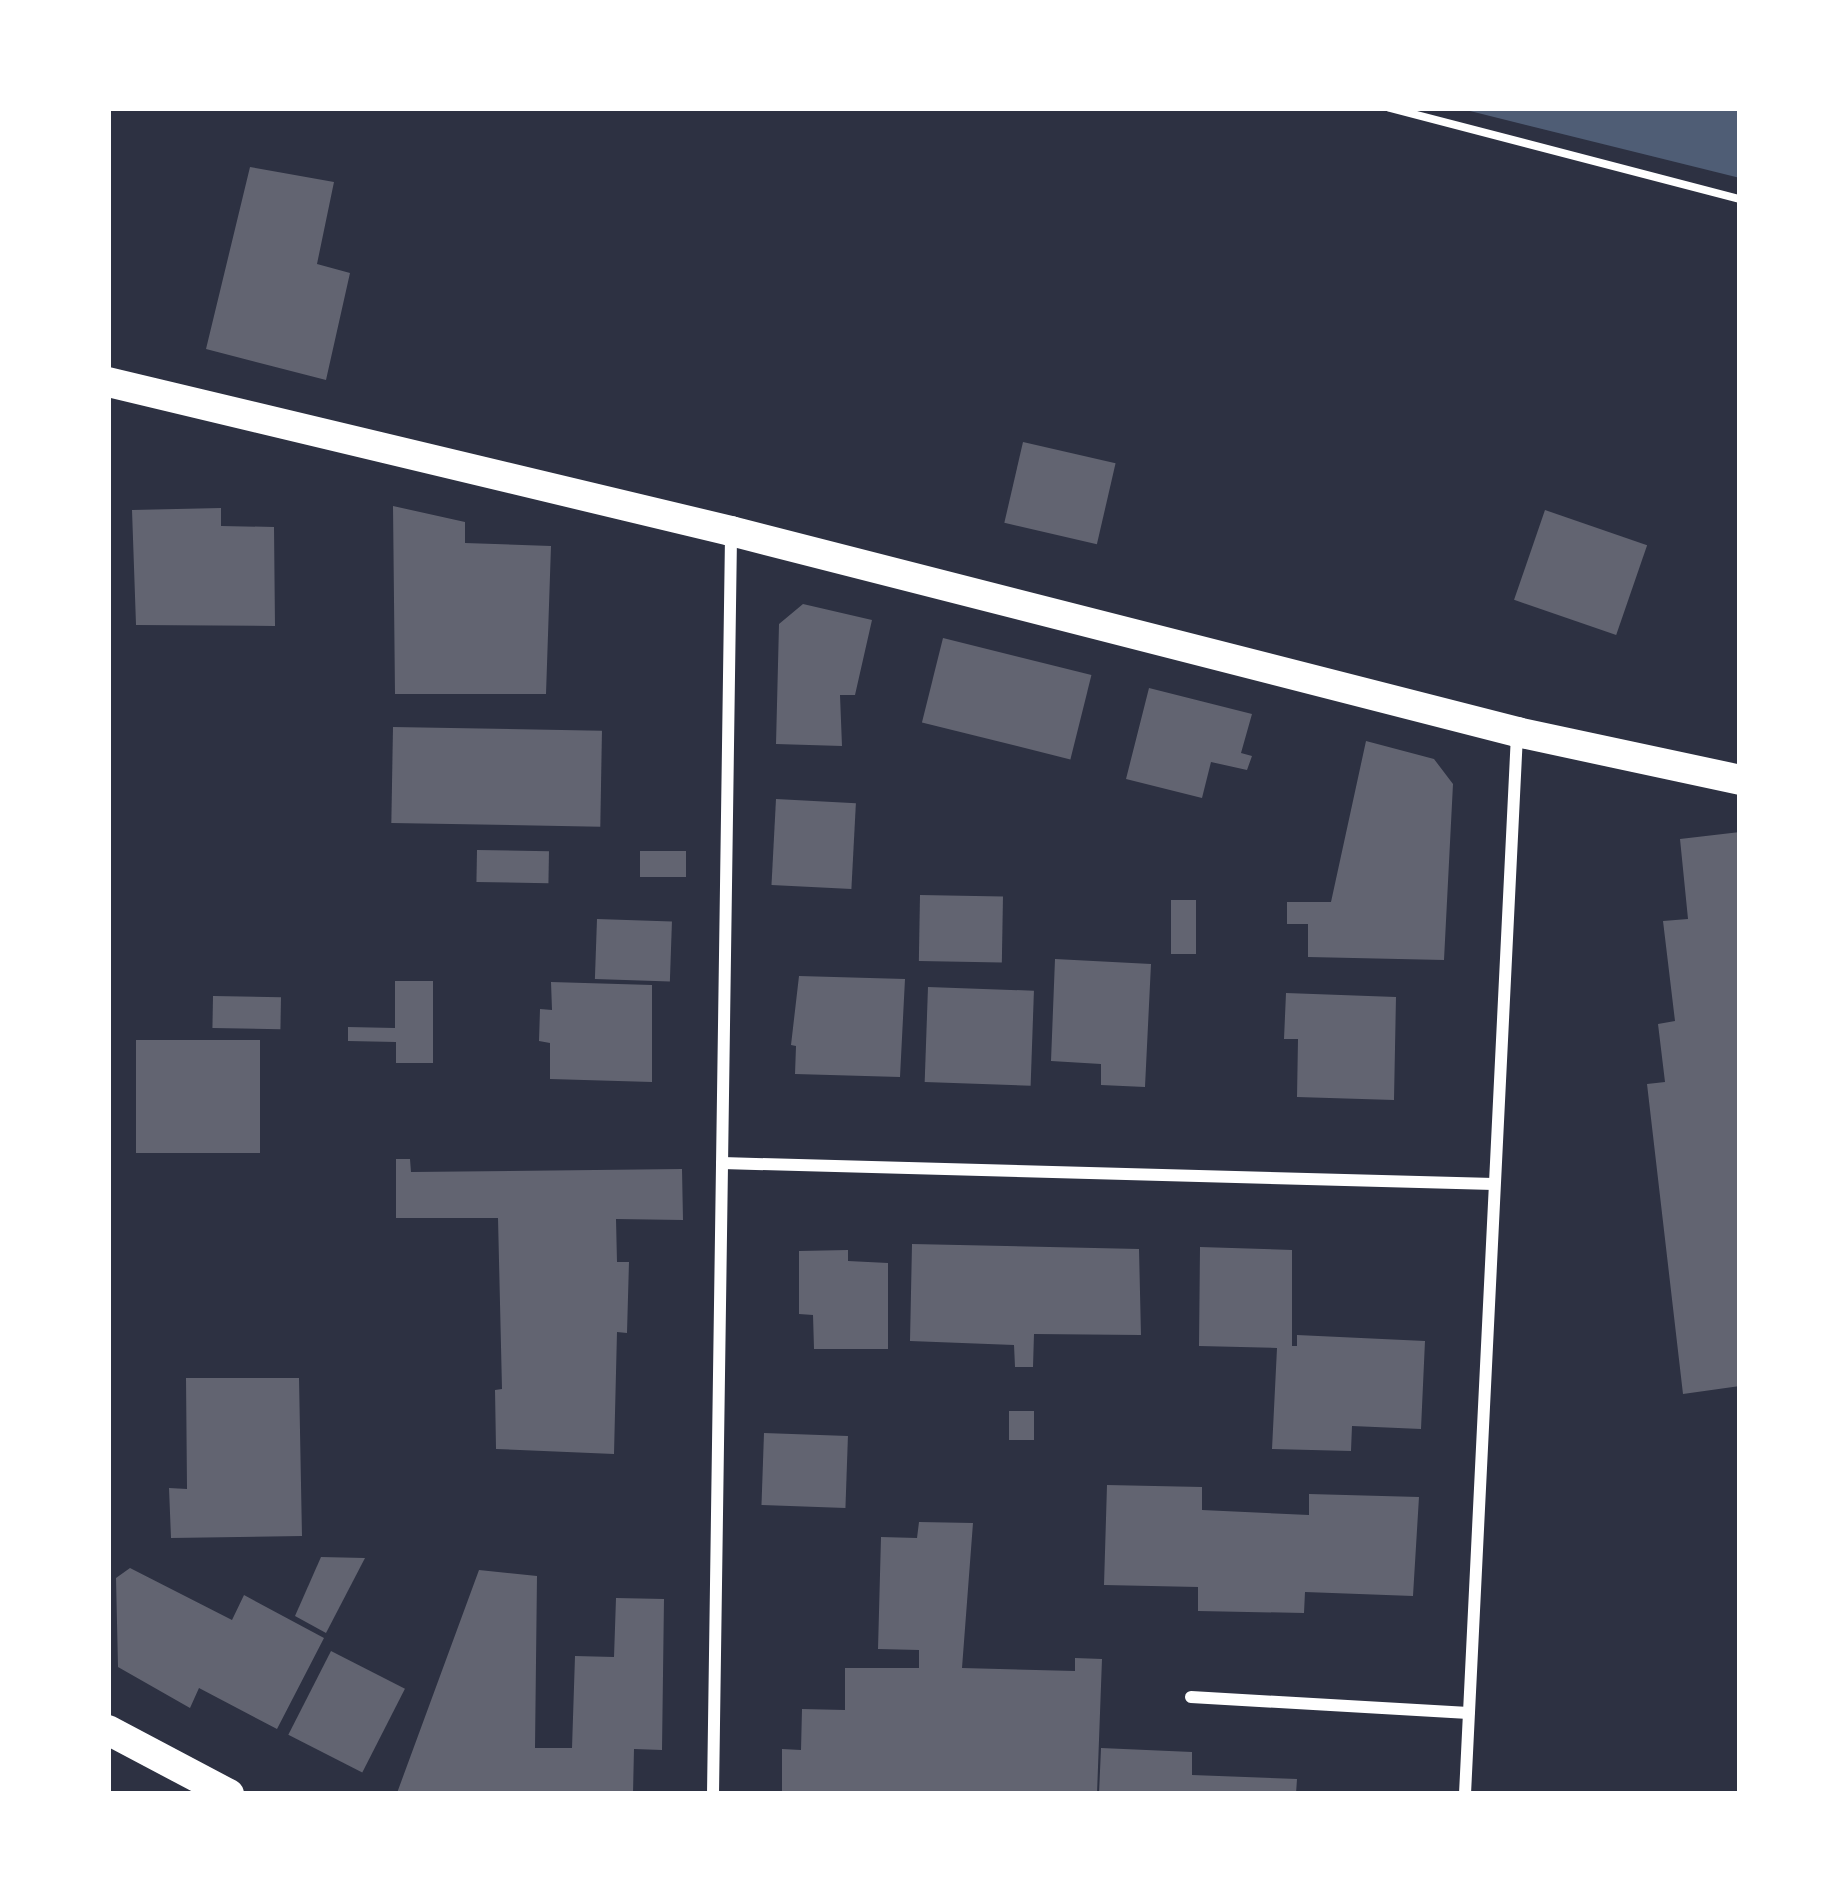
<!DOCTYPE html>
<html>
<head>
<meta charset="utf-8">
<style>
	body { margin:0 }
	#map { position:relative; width:1848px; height:1902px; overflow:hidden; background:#2d3142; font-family:"Work Sans",sans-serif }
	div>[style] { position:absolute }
	.water>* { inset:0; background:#4f5d75 }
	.building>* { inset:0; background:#626471; transform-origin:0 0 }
	.path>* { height:8px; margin:-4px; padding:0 4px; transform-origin:4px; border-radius:4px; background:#fff }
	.minor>* { height:12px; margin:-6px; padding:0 6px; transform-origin:6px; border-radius:6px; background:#fff }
	.primary>* { height:30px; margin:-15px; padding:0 15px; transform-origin:15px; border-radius:15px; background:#fff }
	span { translate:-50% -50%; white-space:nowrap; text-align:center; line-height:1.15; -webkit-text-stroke:12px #fff; paint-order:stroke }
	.frame { position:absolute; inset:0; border:111px solid #fff; pointer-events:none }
</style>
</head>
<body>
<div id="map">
	<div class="water">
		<i style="clip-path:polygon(1458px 108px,1740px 108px,1740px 178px)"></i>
	</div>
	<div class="building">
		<i style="clip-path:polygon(250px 167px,334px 182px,317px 264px,350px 273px,326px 380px,206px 349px)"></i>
		<i style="left:1023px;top:442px;width:95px;height:83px;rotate:13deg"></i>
		<i style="clip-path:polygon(393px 506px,465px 522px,465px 543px,551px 546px,546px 694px,395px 694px)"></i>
		<i style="clip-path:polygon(221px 508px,221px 526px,274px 527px,275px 626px,136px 625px,132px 510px)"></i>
		<i style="left:1545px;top:510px;width:108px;height:95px;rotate:19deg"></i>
		<i style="clip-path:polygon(803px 604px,872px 620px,855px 695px,840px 695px,842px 746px,776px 744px,779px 624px)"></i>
		<i style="left:943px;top:638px;width:153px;height:87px;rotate:14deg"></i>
		<i style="clip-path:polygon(1149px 688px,1252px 714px,1241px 753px,1252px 756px,1247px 770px,1211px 762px,1202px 798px,1126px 779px)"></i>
		<i style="left:393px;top:727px;width:209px;height:96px;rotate:1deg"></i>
		<i style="clip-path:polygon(1366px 741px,1434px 759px,1453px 784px,1444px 960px,1308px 957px,1308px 924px,1287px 924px,1287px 902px,1331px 902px)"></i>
		<i style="left:776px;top:799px;width:80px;height:86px;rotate:3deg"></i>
		<i style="clip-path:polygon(1740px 832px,1740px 1386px,1683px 1394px,1647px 1084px,1665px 1082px,1658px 1024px,1675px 1021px,1663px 921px,1688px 919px,1680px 839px)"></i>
		<i style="left:477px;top:850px;width:72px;height:32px;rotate:1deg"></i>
		<i style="left:640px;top:851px;width:46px;height:26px"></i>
		<i style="left:920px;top:895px;width:83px;height:66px;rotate:1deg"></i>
		<i style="left:1171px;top:900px;width:25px;height:54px"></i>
		<i style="left:597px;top:919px;width:75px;height:60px;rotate:2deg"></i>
		<i style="clip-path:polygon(1055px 959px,1151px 964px,1145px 1087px,1101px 1085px,1101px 1064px,1051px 1061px)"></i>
		<i style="clip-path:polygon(799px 976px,905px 979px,900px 1077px,795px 1074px,796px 1046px,791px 1045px)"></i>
		<i style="clip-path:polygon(395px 981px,433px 981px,433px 1063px,396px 1063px,396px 1042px,348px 1041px,348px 1027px,395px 1028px)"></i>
		<i style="clip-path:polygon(551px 982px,652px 985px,652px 1082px,550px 1079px,550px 1043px,539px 1041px,540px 1009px,552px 1010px)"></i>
		<i style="left:928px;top:987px;width:106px;height:95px;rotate:2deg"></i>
		<i style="clip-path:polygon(1286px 993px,1396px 997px,1394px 1100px,1297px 1097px,1298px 1039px,1284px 1039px)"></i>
		<i style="left:213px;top:996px;width:68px;height:32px;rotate:1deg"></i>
		<i style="left:136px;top:1040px;width:124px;height:113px"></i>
		<i style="clip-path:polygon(396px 1159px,410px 1159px,411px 1172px,682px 1169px,683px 1220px,616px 1219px,617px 1262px,629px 1262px,627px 1333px,617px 1332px,614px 1454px,496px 1449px,495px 1390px,502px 1389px,498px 1218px,396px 1218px)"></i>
		<i style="clip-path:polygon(912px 1244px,1139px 1249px,1141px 1335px,1034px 1334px,1033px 1367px,1015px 1367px,1014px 1345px,910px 1341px)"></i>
		<i style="clip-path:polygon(1200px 1247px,1292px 1250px,1292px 1346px,1297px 1346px,1297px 1335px,1425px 1341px,1421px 1429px,1352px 1426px,1351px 1451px,1272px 1449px,1277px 1348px,1199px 1346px)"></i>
		<i style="clip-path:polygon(848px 1250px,848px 1261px,888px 1263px,888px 1349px,814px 1349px,813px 1315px,799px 1314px,799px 1251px)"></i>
		<i style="clip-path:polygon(186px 1378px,299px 1378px,302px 1536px,171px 1538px,169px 1488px,187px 1489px)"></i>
		<i style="left:1009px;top:1411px;width:25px;height:29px"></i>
		<i style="left:764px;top:1433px;width:84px;height:72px;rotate:2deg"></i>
		<i style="clip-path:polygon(1107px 1485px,1202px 1487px,1202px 1510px,1309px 1515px,1309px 1494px,1419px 1497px,1413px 1596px,1305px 1592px,1304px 1613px,1198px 1611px,1198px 1587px,1104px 1585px)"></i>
		<i style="clip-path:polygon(919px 1522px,973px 1523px,962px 1668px,1075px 1671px,1075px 1658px,1102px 1659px,1097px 1794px,782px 1794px,782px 1749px,801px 1750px,802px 1709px,845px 1710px,845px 1668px,919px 1668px,919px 1650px,878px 1649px,881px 1537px,917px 1538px)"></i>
		<i style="clip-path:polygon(321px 1557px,365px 1558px,326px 1633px,295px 1616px)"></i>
		<i style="clip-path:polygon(130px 1568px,232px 1620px,244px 1595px,324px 1638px,277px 1729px,199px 1688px,190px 1708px,118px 1667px,116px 1578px)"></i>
		<i style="clip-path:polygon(479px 1570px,537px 1576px,535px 1748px,572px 1748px,575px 1656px,614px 1657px,616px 1598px,664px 1599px,662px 1750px,634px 1749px,633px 1794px,397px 1793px)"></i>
		<i style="left:331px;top:1651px;width:83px;height:94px;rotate:27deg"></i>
		<i style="clip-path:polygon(1101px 1748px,1192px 1752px,1192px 1775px,1297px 1779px,1296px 1794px,1099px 1794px)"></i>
	</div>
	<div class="path">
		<i style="left:1390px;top:108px;width:362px;rotate:14.6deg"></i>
	</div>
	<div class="minor">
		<i style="left:722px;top:1163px;width:772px;rotate:1.56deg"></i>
		<i style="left:1191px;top:1697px;width:278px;rotate:3.3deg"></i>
		<i style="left:713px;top:1794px;width:1261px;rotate:-89.18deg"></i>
		<i style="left:1465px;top:1794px;width:1061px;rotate:-87.19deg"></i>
	</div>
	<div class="primary">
		<i style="left:108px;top:382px;width:641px;rotate:13.45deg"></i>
		<i style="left:731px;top:531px;width:811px;rotate:14.34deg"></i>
		<i style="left:1517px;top:732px;width:228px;rotate:12.1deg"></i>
		<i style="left:108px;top:1730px;width:137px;rotate:27.9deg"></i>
	</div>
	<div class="frame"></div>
</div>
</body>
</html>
